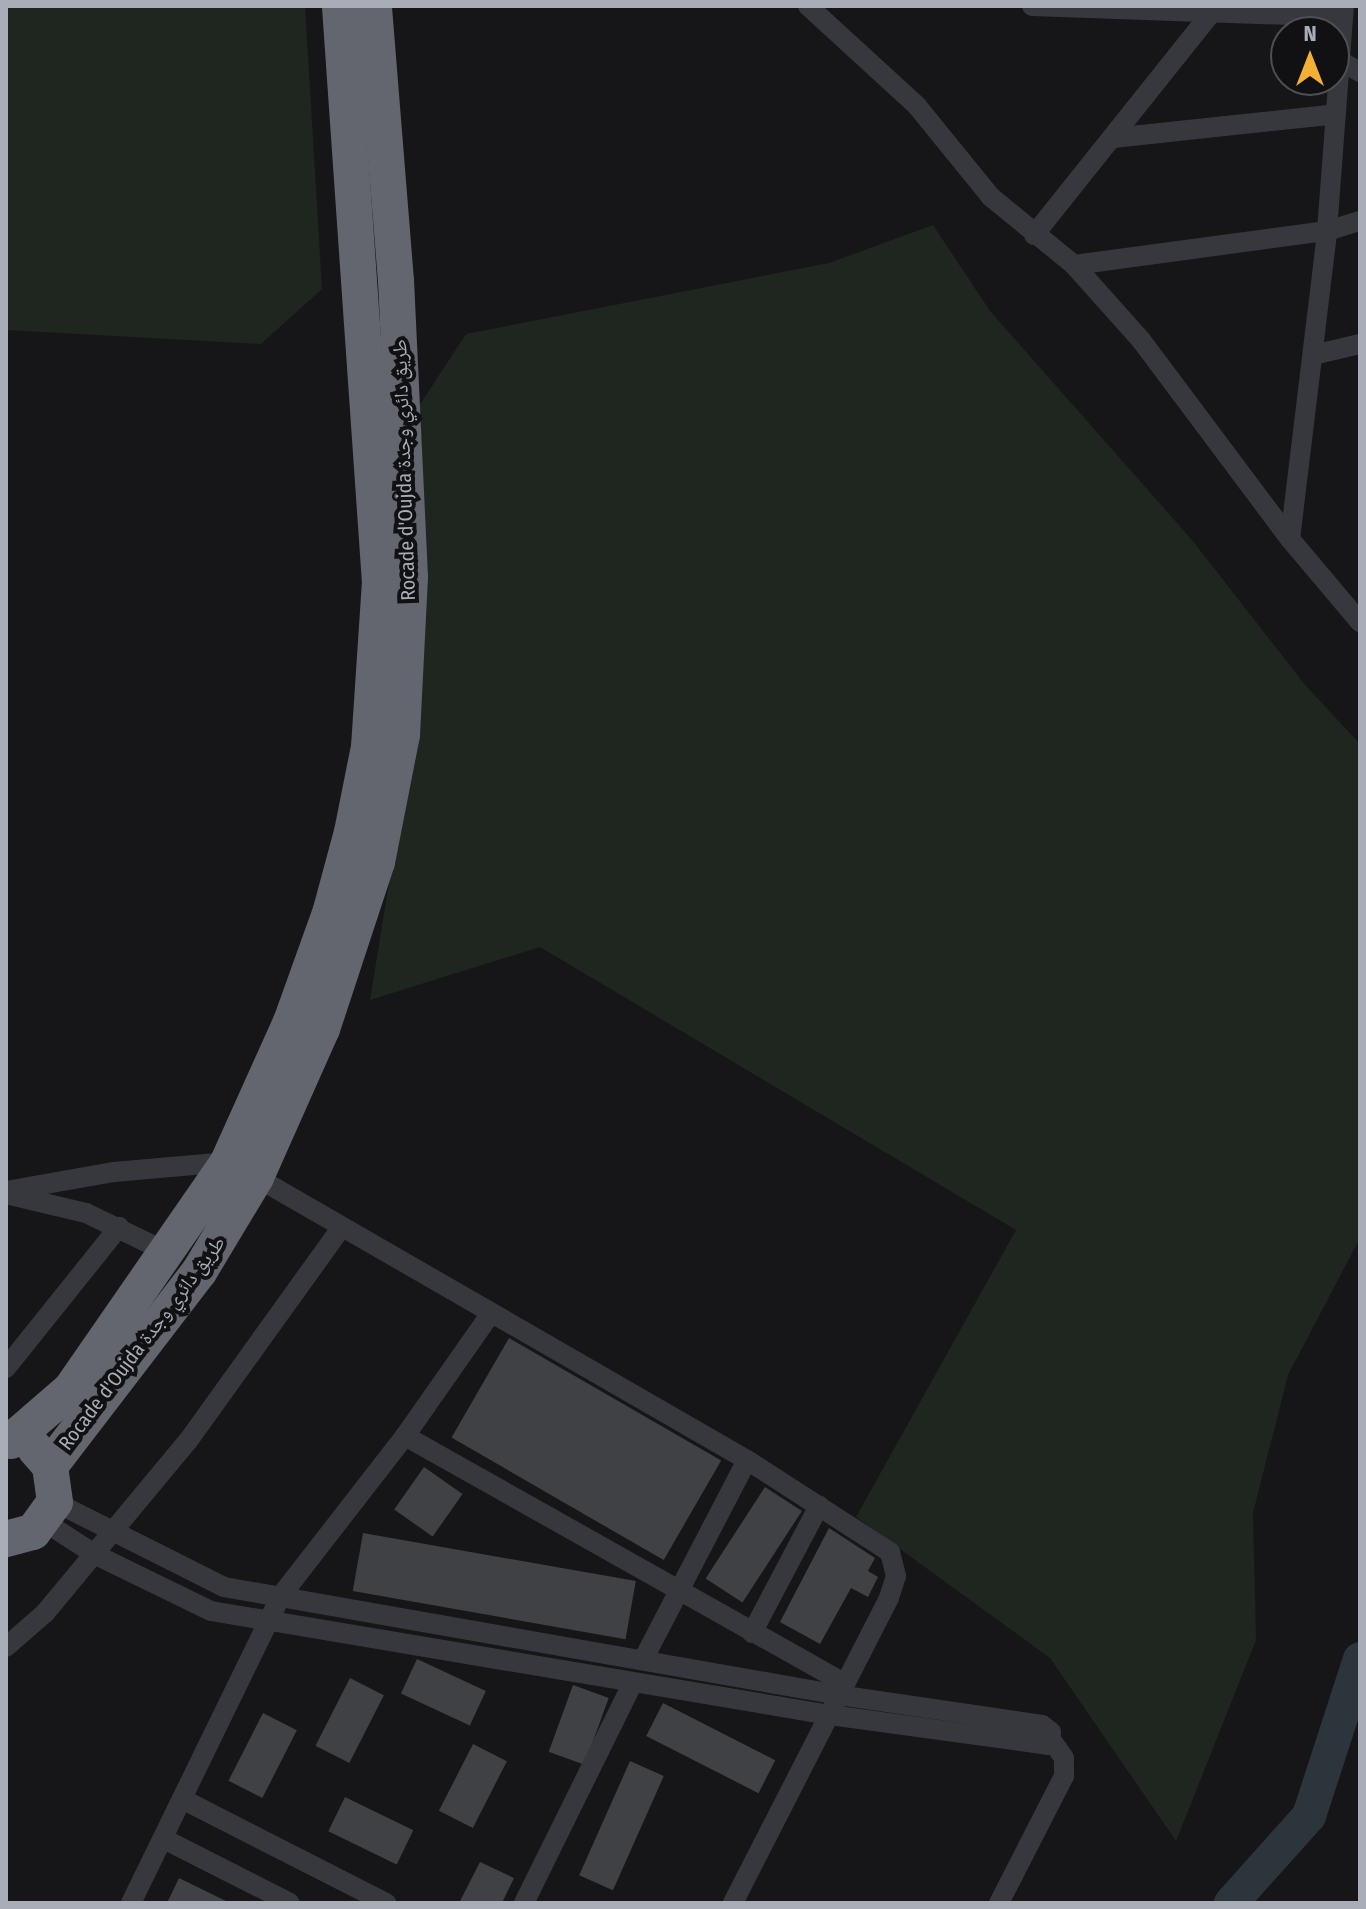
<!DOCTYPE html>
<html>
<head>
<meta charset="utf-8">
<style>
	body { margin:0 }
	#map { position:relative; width:1366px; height:1909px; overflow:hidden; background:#161618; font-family:"Fira Sans Condensed","Noto Naskh Arabic",sans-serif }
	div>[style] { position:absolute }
	.green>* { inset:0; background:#1e261f }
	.river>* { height:34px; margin:-17px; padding:0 17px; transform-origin:17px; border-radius:17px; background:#2c353c }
	.building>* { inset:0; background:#404145; transform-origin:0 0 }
	.street>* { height:20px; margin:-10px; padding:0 10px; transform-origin:10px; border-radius:10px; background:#37383d }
	.highway>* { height:36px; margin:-18px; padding:0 18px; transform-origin:18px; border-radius:18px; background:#63666e }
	span { translate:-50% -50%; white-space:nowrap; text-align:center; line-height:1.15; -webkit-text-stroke:8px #111113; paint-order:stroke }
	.street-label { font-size:20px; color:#a8adb8 }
	.frame { position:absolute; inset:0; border:8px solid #a8adb8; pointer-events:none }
	.north { position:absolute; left:1270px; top:16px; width:80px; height:80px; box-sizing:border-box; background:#111113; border:2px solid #4d4f55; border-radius:50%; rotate:0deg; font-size:22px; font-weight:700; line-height:32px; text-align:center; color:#a8adb8 }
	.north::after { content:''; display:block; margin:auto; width:28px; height:36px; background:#f2b134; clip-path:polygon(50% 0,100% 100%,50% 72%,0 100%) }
</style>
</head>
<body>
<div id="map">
	<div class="green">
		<i style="clip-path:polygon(6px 6px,305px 6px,322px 289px,261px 344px,6px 330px)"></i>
		<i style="clip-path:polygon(933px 225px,990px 311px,1192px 540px,1306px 686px,1360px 744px,1360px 1238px,1288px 1375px,1253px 1513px,1256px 1640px,1176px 1841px,1050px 1658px,856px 1517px,1016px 1230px,540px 947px,370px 1000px,390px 877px,413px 415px,466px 334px,829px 263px)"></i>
	</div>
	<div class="river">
		<i style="left:1231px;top:1903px;width:117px;rotate:-48.1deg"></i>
		<i style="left:1309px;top:1816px;width:165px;rotate:-72deg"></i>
	</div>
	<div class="building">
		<i style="left:509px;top:1338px;width:245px;height:115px;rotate:30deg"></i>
		<i style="left:424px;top:1467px;width:47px;height:52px;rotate:35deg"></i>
		<i style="left:765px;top:1487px;width:44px;height:109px;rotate:33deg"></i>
		<i style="clip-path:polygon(829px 1528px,875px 1558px,868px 1571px,878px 1577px,868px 1597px,851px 1588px,820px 1644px,780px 1622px)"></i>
		<i style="left:363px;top:1533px;width:277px;height:59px;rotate:10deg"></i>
		<i style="left:417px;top:1659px;width:76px;height:38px;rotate:25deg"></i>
		<i style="left:350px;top:1678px;width:38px;height:76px;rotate:27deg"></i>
		<i style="left:573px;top:1685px;width:38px;height:71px;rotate:20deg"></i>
		<i style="left:663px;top:1703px;width:126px;height:37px;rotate:27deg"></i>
		<i style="left:263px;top:1713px;width:38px;height:76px;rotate:27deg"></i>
		<i style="left:473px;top:1744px;width:38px;height:75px;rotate:27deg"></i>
		<i style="left:630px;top:1761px;width:37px;height:125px;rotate:24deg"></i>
		<i style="left:345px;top:1797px;width:76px;height:38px;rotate:26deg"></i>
		<i style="clip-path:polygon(480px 1862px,514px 1878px,502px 1903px,459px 1903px)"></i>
		<i style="clip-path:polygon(179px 1878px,230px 1903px,167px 1903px)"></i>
	</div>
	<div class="street">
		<i style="left:808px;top:6px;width:148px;rotate:42.5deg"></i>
		<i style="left:917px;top:106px;width:117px;rotate:50.9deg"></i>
		<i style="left:991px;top:197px;width:107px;rotate:39.3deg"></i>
		<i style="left:1074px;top:265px;width:101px;rotate:48.2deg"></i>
		<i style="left:1141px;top:340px;width:249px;rotate:53.2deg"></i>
		<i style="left:1290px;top:539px;width:109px;rotate:49.9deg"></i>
		<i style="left:1032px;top:6px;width:311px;rotate:2deg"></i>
		<i style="left:1342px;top:62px;width:21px;rotate:29deg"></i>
		<i style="left:1113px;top:138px;width:224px;rotate:-6.1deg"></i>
		<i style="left:1034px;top:235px;width:285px;rotate:-51.4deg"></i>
		<i style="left:1074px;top:265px;width:255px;rotate:-7.7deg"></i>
		<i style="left:1327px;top:231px;width:34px;rotate:-17deg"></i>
		<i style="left:1313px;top:355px;width:48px;rotate:-13.2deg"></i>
		<i style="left:1290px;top:539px;width:310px;rotate:-83.1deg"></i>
		<i style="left:1327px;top:231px;width:226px;rotate:-85.7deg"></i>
		<i style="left:256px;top:1177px;width:567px;rotate:29.96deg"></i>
		<i style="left:747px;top:1460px;width:170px;rotate:32.8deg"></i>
		<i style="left:890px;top:1552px;width:25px;rotate:76deg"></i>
		<i style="left:896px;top:1576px;width:23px;rotate:108deg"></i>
		<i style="left:889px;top:1598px;width:343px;rotate:117.1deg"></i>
		<i style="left:6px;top:1191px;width:110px;rotate:-10deg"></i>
		<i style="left:114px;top:1172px;width:114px;rotate:-5deg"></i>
		<i style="left:10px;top:1195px;width:78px;rotate:13.3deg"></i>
		<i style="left:86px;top:1213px;width:92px;rotate:25.7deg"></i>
		<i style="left:6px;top:1368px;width:181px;rotate:-51.3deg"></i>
		<i style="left:405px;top:1436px;width:504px;rotate:29.36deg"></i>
		<i style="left:45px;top:1522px;width:59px;rotate:33.1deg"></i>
		<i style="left:94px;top:1554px;width:130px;rotate:26deg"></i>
		<i style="left:211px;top:1611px;width:628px;rotate:9.54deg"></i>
		<i style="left:830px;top:1715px;width:221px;rotate:7.8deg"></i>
		<i style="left:1049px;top:1745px;width:13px;rotate:-81deg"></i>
		<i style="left:1051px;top:1732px;width:11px;rotate:-142deg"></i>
		<i style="left:1042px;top:1725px;width:205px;rotate:-171.6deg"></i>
		<i style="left:839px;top:1695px;width:624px;rotate:-170.04deg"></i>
		<i style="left:224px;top:1587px;width:189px;rotate:-153.3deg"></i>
		<i style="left:752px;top:1633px;width:144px;rotate:-62.2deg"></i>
		<i style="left:6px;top:1647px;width:52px;rotate:-41.1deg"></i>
		<i style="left:45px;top:1613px;width:224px;rotate:-50.3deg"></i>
		<i style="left:188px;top:1441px;width:262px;rotate:-54.3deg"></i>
		<i style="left:644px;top:1658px;width:223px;rotate:-62.5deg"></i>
		<i style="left:184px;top:1800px;width:227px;rotate:27deg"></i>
		<i style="left:164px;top:1839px;width:141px;rotate:26.9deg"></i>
		<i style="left:131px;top:1903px;width:340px;rotate:-64deg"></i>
		<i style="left:280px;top:1597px;width:204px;rotate:-52.2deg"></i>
		<i style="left:405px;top:1436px;width:150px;rotate:-55deg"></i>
		<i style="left:524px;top:1903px;width:246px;rotate:-63.7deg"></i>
		<i style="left:999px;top:1903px;width:143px;rotate:-62.9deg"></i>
		<i style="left:1064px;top:1776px;width:18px;rotate:-90deg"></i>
		<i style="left:1064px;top:1758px;width:24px;rotate:-125deg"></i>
	</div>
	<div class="highway">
		<i style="left:11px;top:1441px;width:79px;rotate:-40.9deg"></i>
		<i style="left:71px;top:1389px;width:276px;rotate:-55.3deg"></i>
		<i style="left:228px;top:1162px;width:154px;rotate:-65.8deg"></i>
		<i style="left:291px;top:1022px;width:119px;rotate:-70.3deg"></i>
		<i style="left:331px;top:910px;width:81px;rotate:-74.9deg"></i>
		<i style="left:352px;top:832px;width:87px;rotate:-78.7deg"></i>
		<i style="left:369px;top:747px;width:164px;rotate:-86.2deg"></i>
		<i style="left:380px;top:583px;width:578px;rotate:-93.97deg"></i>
		<i style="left:50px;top:1466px;width:245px;rotate:-52.5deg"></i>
		<i style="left:199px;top:1272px;width:111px;rotate:-59deg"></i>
		<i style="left:256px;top:1177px;width:162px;rotate:-66deg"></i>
		<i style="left:322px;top:1029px;width:176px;rotate:-71.8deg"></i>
		<i style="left:377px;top:862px;width:129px;rotate:-78.9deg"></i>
		<i style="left:402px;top:735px;width:158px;rotate:-87.1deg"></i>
		<i style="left:410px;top:577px;width:296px;rotate:-92.7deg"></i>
		<i style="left:396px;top:281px;width:276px;rotate:-94.6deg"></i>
		<i style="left:6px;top:1539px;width:28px;rotate:-15deg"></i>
		<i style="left:33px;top:1532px;width:37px;rotate:-54deg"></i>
		<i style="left:55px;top:1502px;width:36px;rotate:-98deg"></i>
		<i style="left:50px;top:1466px;width:23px;rotate:-131deg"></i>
	</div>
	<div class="street-label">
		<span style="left:404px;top:470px;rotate:-92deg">Rocade d'Oujda طريق دائري وجدة</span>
		<span style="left:142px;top:1343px;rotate:-53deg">Rocade d'Oujda طريق دائري وجدة</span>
	</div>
	<div class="frame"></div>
	<div class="north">N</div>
</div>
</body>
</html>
